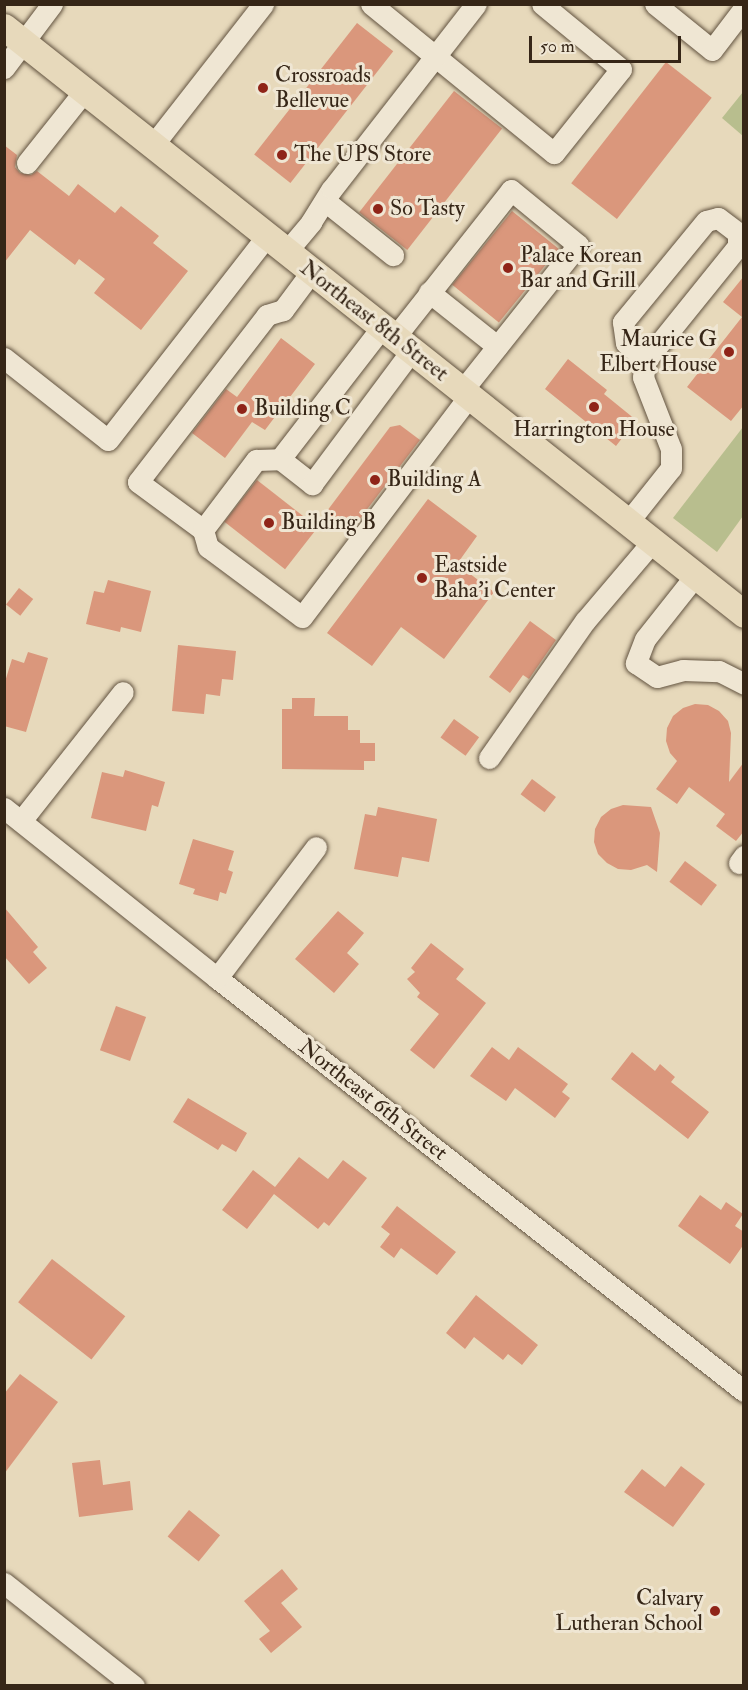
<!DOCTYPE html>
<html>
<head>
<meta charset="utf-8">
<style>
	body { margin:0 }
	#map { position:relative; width:748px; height:1690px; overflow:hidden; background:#e7d9bb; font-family:"IM FELL Double Pica",serif }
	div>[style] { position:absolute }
	.green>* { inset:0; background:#b8be8e }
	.building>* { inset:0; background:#da977c; transform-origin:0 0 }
	.roads { filter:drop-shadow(0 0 2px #625340) drop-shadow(0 0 2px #625340) }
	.minor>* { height:21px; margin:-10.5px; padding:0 10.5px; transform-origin:10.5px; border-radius:10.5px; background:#efe6d3 }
	.major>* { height:27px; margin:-13.5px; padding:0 13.5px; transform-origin:13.5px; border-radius:13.5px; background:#e7d9bb }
	.dots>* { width:16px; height:16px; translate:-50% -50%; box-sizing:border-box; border:3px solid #efe6d3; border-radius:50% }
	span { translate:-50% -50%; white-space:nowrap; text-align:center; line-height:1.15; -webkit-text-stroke:6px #efe6d3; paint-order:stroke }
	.poi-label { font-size:22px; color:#362617 }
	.left { translate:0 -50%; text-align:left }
	.right { translate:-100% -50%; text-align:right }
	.street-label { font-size:22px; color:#362617 }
	.frame { position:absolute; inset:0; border:6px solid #362617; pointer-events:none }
	.scale { position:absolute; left:529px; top:36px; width:152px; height:27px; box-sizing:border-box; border:3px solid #362617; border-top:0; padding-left:8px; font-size:18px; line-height:21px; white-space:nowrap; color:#362617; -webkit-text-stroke:4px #efe6d3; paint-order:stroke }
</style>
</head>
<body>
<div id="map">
	<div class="green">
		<i style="clip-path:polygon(743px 92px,743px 136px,722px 118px)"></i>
		<i style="clip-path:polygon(743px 427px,743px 516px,717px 552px,673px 518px)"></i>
	</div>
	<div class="building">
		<i style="left:357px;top:23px;width:46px;height:167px;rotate:38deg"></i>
		<i style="left:666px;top:62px;width:58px;height:154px;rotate:38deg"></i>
		<i style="left:454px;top:91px;width:61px;height:154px;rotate:38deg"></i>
		<i style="clip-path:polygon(4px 145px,17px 155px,15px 167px,20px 173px,31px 175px,37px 171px,69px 196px,78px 184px,115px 213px,121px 206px,159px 236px,153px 243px,188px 271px,141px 330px,94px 293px,105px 279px,79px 259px,75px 265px,30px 230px,4px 263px)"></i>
		<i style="left:512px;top:211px;width:60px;height:95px;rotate:39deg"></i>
		<i style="clip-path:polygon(744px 276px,744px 405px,731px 421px,687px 387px,742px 317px,723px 302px)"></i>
		<i style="clip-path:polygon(281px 338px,315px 364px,265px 430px,252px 422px,225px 458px,192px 433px,226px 389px,237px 397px)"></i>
		<i style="clip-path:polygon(568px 359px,607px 390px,604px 394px,636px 420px,616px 446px,545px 389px)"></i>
		<i style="clip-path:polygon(400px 425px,420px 440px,349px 533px,324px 515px,390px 427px)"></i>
		<i style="left:257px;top:480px;width:77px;height:53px;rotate:38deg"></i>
		<i style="clip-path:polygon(428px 499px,477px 536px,457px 564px,494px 592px,444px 659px,401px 627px,372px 666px,327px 633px)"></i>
		<i style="clip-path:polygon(108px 580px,151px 591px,141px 632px,121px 627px,120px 632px,86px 624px,94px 591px,104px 593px)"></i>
		<i style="left:19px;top:588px;width:18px;height:21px;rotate:38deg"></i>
		<i style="clip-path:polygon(530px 621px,556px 640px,529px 679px,523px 675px,510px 693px,489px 677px)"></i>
		<i style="clip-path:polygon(178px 645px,236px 651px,233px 680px,222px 679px,220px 696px,206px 694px,204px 714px,172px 711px)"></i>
		<i style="clip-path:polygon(28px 652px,48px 658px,26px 732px,4px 726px,4px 685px,12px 659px,24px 663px)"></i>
		<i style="clip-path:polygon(292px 698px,315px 698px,314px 716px,348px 716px,348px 730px,360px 730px,360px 743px,375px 743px,375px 761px,364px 761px,364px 770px,282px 769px,282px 709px,292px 709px)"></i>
		<i style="clip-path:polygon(695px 704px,708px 705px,719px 711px,728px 721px,731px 733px,729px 782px,744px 762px,744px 831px,736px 841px,716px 826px,725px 814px,689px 787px,677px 804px,656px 789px,677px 761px,670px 753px,666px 741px,667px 728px,673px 716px,683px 708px)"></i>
		<i style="left:454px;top:719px;width:31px;height:23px;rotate:36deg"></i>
		<i style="clip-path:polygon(125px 770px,165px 782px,158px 807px,152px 805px,146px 831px,91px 818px,102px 772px,123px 777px)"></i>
		<i style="left:532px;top:779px;width:30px;height:19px;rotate:37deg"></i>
		<i style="clip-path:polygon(623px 805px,651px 807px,660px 833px,657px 872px,647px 865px,631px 870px,618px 869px,607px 863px,598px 854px,594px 842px,595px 829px,601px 817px,611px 809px)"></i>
		<i style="clip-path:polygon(378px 807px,437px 819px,429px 862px,402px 857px,398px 877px,354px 869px,365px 814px,376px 816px)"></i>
		<i style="clip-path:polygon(193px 839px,234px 851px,228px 870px,233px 872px,226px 894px,220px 892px,218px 901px,193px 894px,195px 889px,179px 884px)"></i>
		<i style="left:685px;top:861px;width:40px;height:26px;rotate:37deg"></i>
		<i style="clip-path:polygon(4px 907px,38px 947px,33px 952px,47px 968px,29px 984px,4px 956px)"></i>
		<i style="clip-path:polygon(338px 911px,364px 933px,347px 953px,359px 964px,334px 993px,295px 959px)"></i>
		<i style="clip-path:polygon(431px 943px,464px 969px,456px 979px,486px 1003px,434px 1069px,410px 1050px,439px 1014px,417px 997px,420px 993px,407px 979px,415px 972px,411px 968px)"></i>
		<i style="left:116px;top:1006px;width:32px;height:47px;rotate:20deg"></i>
		<i style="clip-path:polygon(492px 1047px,509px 1060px,518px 1047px,568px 1084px,562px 1092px,570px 1098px,555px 1118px,515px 1088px,506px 1101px,470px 1076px)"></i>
		<i style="clip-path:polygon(632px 1052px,655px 1071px,660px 1064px,675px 1077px,671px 1082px,709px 1112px,688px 1139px,611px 1079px)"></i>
		<i style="clip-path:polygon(188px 1098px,247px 1133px,236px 1152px,222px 1144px,218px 1150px,173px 1122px)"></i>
		<i style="clip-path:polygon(299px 1157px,328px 1179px,343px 1160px,367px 1178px,329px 1226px,324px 1222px,318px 1229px,274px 1194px,247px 1229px,222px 1210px,253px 1170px,275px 1187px)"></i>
		<i style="clip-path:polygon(700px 1195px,721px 1210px,726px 1202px,743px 1214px,735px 1226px,744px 1232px,744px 1244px,730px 1264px,678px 1226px)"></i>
		<i style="clip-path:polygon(397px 1206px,456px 1252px,437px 1275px,401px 1248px,394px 1258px,380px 1247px,390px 1234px,381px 1227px)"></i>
		<i style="left:52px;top:1259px;width:93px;height:55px;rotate:38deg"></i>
		<i style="clip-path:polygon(476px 1295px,538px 1345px,522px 1365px,508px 1354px,503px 1360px,474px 1337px,465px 1349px,446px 1333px)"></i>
		<i style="clip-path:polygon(20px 1374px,58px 1402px,4px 1474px,4px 1394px)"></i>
		<i style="clip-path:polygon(100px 1460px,103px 1485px,130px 1481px,133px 1510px,79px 1517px,72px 1463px)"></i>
		<i style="clip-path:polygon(681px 1466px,705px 1484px,673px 1527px,624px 1492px,642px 1469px,665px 1487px)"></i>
		<i style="left:189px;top:1510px;width:40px;height:34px;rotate:39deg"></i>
		<i style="clip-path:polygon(282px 1569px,298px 1589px,281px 1603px,302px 1627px,271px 1653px,259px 1639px,270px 1631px,244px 1601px)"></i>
	</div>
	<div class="roads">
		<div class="minor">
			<i style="left:371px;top:4px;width:236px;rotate:39.2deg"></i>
			<i style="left:554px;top:153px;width:107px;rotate:-51.4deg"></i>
			<i style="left:621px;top:69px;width:102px;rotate:-140.6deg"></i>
			<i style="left:655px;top:4px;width:73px;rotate:38.9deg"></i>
			<i style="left:712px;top:50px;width:53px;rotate:-52.7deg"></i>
			<i style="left:4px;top:68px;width:80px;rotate:-53.1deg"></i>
			<i style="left:153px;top:145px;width:179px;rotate:-52deg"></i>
			<i style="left:27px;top:163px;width:93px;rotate:-51.5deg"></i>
			<i style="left:325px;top:201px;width:87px;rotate:38.5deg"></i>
			<i style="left:287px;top:251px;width:38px;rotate:-50deg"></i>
			<i style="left:311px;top:222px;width:39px;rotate:-58deg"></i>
			<i style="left:332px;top:189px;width:234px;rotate:-52.1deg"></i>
			<i style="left:312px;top:271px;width:49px;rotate:126.6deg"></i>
			<i style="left:283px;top:310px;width:17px;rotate:163deg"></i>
			<i style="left:267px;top:315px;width:211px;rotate:127.7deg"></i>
			<i style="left:138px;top:482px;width:81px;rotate:36.4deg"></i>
			<i style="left:203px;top:530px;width:18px;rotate:74deg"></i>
			<i style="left:208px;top:547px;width:117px;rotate:36.7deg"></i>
			<i style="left:302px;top:617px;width:277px;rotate:-52.9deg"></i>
			<i style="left:429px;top:292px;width:87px;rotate:38.5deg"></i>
			<i style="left:382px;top:327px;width:167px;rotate:127.7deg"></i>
			<i style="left:280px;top:459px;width:41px;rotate:38deg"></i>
			<i style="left:312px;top:484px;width:167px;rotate:-53.3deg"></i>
			<i style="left:395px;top:337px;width:187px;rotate:-51.7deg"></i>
			<i style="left:511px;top:190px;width:87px;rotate:39.4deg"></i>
			<i style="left:578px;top:245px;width:186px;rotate:128.5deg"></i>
			<i style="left:4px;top:358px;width:132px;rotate:38.3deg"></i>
			<i style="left:108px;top:440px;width:259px;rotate:-52.1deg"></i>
			<i style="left:628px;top:522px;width:69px;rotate:-51.5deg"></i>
			<i style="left:671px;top:468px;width:19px;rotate:-90deg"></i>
			<i style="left:671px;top:449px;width:77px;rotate:-111.3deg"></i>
			<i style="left:643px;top:377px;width:17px;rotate:-80deg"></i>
			<i style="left:646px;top:360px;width:146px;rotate:-51.1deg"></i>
			<i style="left:738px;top:246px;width:13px;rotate:-90deg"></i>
			<i style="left:738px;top:233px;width:25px;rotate:-143deg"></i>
			<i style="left:718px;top:218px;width:12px;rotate:166deg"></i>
			<i style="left:706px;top:221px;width:131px;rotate:129.4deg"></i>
			<i style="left:623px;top:322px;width:21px;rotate:82deg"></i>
			<i style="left:626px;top:343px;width:26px;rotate:40deg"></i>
			<i style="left:203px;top:530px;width:88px;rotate:-52.9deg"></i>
			<i style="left:256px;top:460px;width:24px;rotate:-2deg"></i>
			<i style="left:695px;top:576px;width:80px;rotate:128.4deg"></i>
			<i style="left:645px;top:639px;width:26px;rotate:111deg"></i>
			<i style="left:636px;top:663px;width:25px;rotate:34deg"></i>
			<i style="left:657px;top:677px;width:27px;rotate:-15deg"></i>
			<i style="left:683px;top:670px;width:36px;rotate:2deg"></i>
			<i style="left:719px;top:671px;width:28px;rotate:27deg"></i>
			<i style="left:489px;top:758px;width:167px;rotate:-55deg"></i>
			<i style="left:585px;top:621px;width:104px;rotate:-49.7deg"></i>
			<i style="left:4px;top:808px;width:273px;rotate:38.6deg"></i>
			<i style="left:217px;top:978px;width:670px;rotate:38.09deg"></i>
			<i style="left:21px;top:821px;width:164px;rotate:-51.7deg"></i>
			<i style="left:739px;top:863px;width:9px;rotate:-54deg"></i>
			<i style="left:217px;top:978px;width:164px;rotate:-52.9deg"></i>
			<i style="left:4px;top:1583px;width:166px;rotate:38.4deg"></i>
		</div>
		<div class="major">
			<i style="left:4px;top:27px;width:945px;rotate:38.42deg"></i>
		</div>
	</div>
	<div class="dots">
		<i style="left:263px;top:88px;background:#8f2418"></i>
		<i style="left:282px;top:155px;background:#8f2418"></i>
		<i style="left:378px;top:209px;background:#8f2418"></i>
		<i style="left:508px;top:268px;background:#8f2418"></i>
		<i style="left:729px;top:352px;background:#8f2418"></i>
		<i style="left:594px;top:407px;background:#8f2418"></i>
		<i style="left:242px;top:409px;background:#8f2418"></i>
		<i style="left:375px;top:480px;background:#8f2418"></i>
		<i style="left:269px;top:523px;background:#8f2418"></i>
		<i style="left:422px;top:578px;background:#8f2418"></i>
		<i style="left:715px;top:1611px;background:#8f2418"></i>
	</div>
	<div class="poi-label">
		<span class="left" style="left:275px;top:88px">Crossroads<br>Bellevue</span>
		<span class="left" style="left:294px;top:155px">The UPS Store</span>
		<span class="left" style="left:390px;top:209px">So Tasty</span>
		<span class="left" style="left:520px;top:268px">Palace Korean<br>Bar and Grill</span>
		<span class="right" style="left:717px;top:352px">Maurice G<br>Elbert House</span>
		<span class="left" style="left:254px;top:409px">Building C</span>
		<span style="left:594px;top:430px">Harrington House</span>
		<span class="left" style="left:387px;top:480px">Building A</span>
		<span class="left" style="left:281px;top:523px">Building B</span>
		<span class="left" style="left:434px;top:578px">Eastside<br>Baha'i Center</span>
		<span class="right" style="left:703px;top:1611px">Calvary<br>Lutheran School</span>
	</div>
	<div class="street-label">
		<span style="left:374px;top:321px;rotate:38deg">Northeast 8th Street</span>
		<span style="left:373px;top:1100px;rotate:38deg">Northeast 6th Street</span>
	</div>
	<div class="frame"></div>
	<div class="scale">50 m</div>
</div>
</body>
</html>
